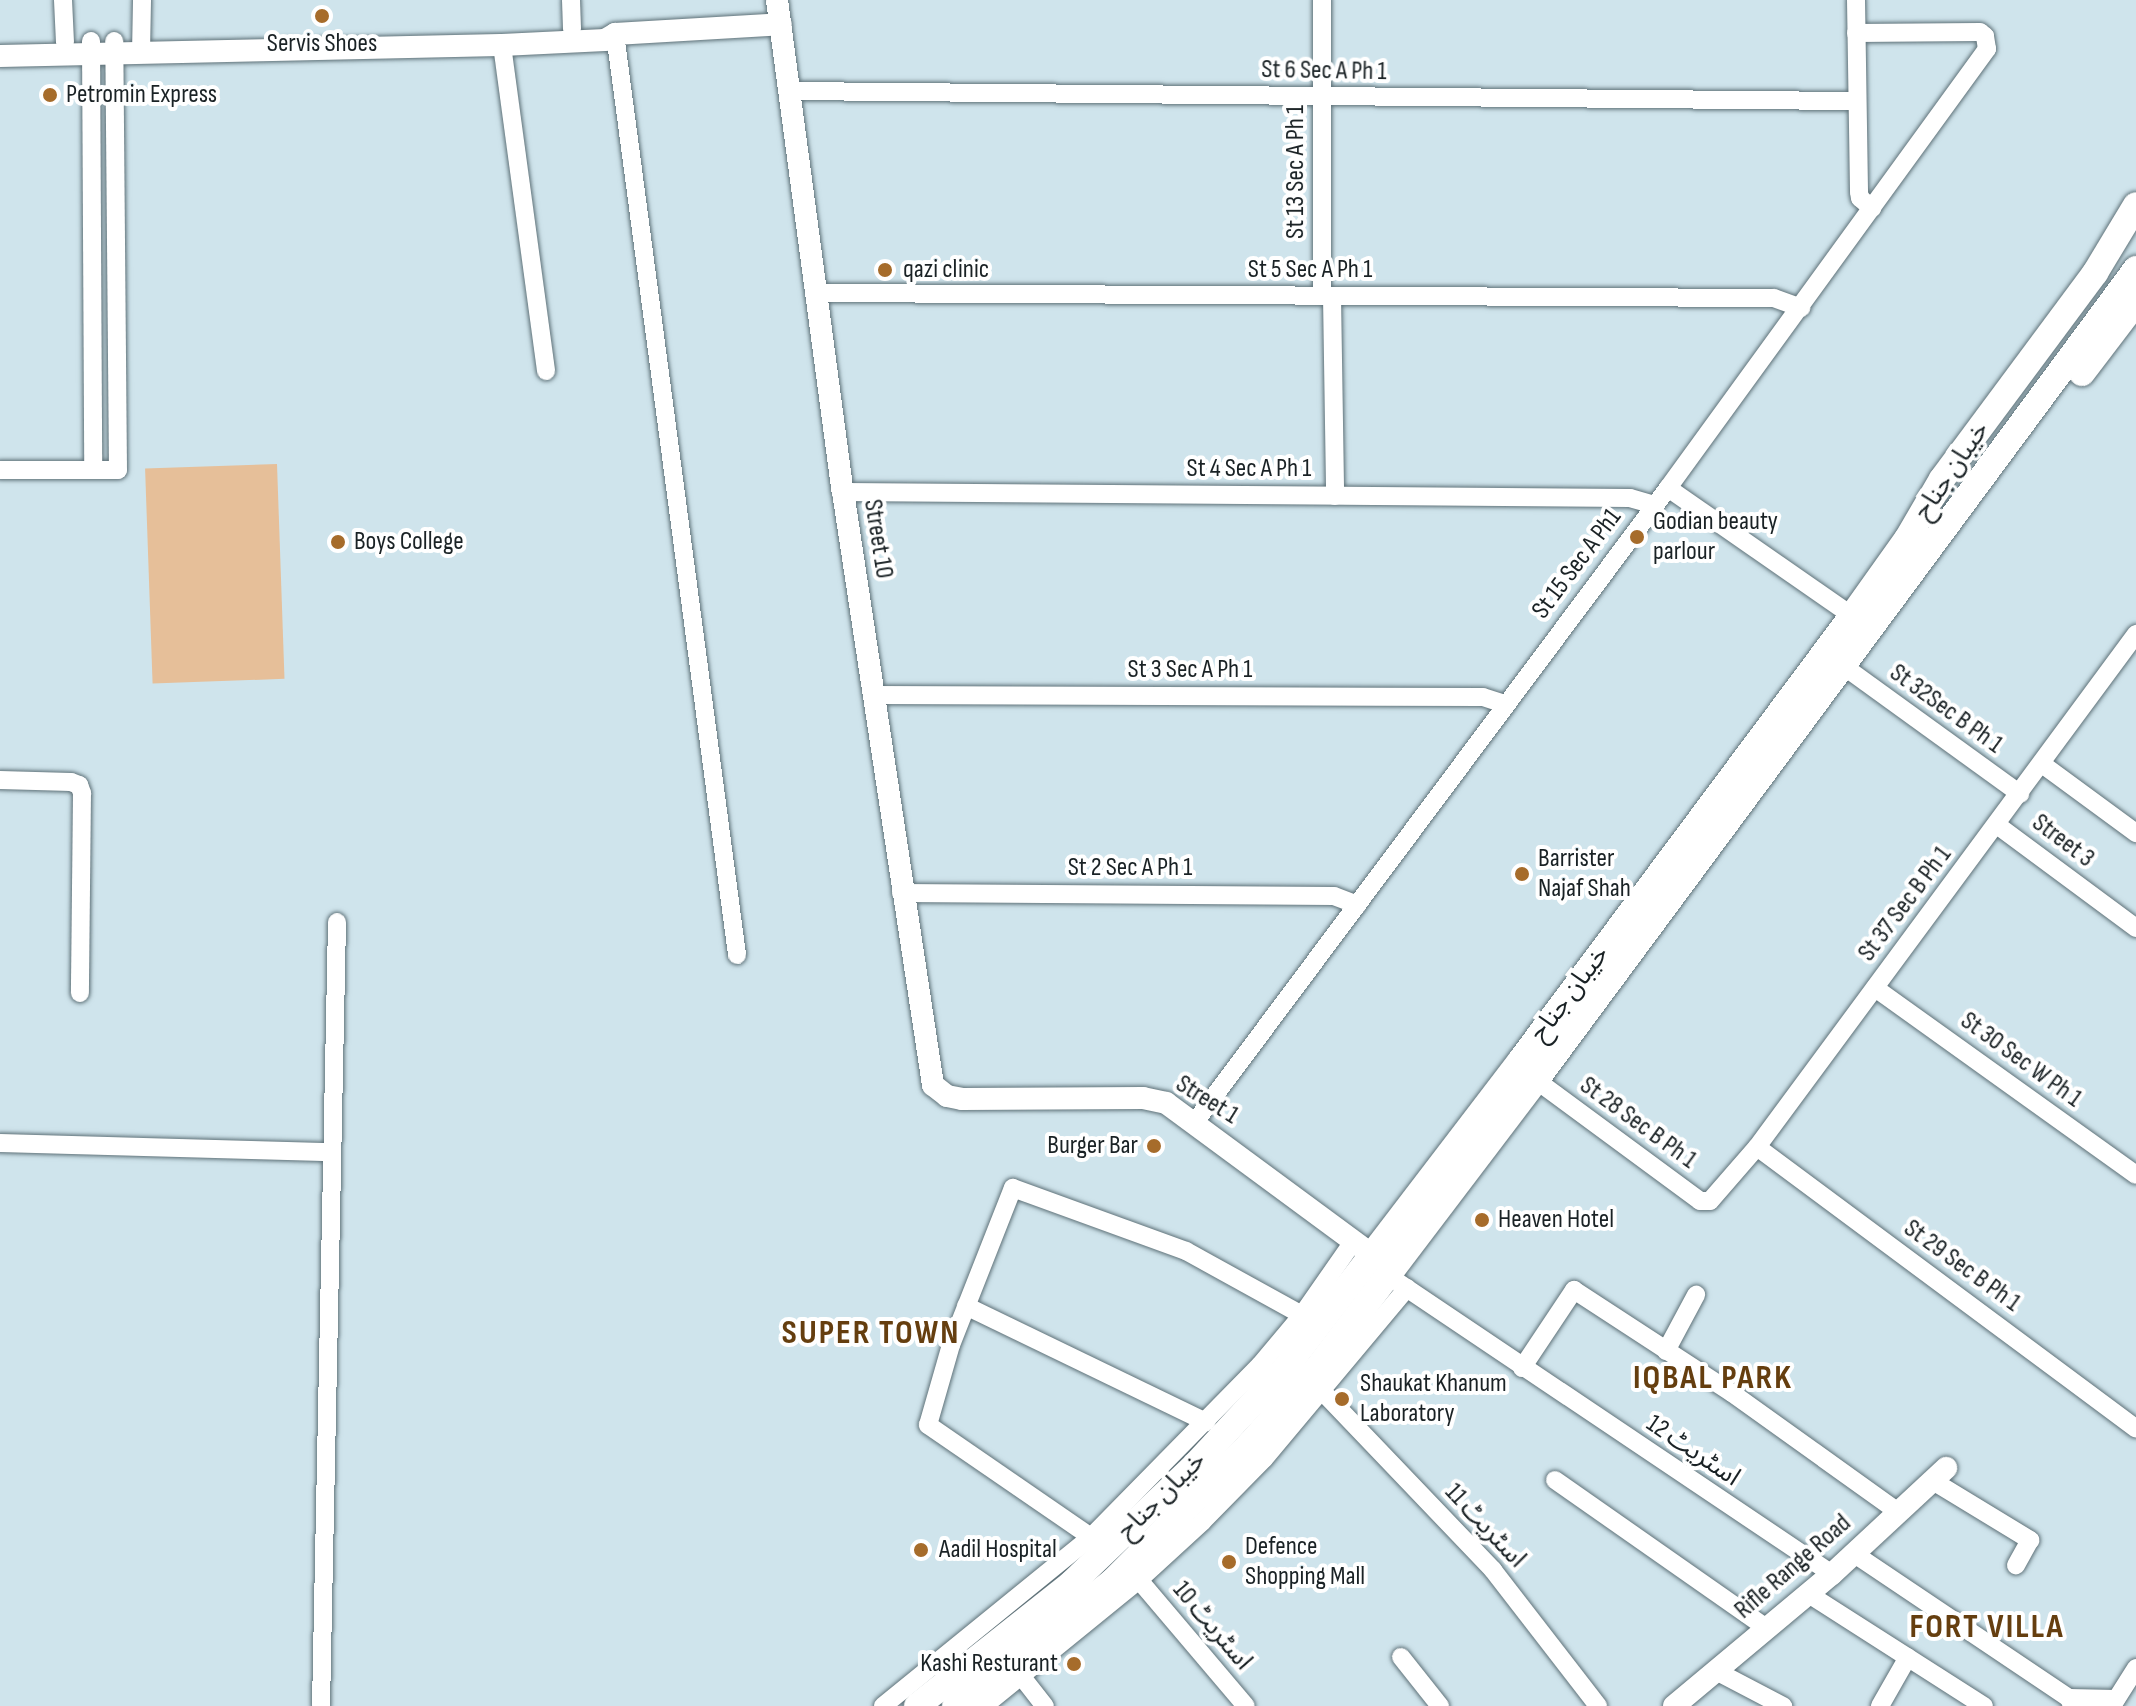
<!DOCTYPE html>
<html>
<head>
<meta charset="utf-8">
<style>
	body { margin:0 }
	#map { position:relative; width:2136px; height:1706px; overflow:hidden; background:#cfe4ec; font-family:"Sofia Sans Condensed","Noto Sans Arabic",sans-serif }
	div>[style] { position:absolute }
	.green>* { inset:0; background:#e6bf99; transform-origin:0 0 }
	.roads { filter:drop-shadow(0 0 2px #5e7178) drop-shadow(0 0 2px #5e7178) }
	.minor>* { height:18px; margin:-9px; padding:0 9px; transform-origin:9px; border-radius:9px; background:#fff }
	.tertiary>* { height:22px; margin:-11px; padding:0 11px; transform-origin:11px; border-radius:11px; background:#fff }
	.secondary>* { height:26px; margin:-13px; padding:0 13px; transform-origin:13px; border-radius:13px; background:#fff }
	.dots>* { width:22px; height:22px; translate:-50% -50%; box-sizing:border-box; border:4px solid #fff; border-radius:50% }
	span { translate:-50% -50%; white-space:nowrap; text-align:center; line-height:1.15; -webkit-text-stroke:8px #fff; paint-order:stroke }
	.poi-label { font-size:26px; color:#1a2225 }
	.left { translate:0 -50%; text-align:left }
	.right { translate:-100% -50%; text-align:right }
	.street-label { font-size:26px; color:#1a2225 }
	.district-label { font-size:34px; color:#653e0f; font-weight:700; letter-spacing:2px }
</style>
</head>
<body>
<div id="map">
	<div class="green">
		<i style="left:277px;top:464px;width:215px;height:132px;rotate:88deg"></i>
	</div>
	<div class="roads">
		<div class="minor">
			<i style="left:63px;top:0;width:42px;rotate:87.3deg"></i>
			<i style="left:571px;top:0;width:29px;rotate:88deg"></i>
			<i style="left:1856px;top:0;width:192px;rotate:89.1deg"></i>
			<i style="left:1859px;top:192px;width:6px;rotate:81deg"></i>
			<i style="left:1860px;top:198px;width:16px;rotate:40deg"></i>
			<i style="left:615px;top:34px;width:929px;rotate:82.45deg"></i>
			<i style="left:91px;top:41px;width:428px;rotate:89.7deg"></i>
			<i style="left:502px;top:45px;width:329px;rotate:82.3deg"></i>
			<i style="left:141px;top:53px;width:53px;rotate:-88.9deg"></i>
			<i style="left:790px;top:91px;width:1067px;rotate:0.54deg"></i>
			<i style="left:817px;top:293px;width:957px;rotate:0.3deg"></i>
			<i style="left:1774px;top:298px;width:29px;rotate:20deg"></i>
			<i style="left:1322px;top:296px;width:296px;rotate:-90deg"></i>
			<i style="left:1332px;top:296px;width:200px;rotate:89.1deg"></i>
			<i style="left:0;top:470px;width:118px"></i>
			<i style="left:118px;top:470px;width:429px;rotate:-90.5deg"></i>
			<i style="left:1668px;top:488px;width:224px;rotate:34.8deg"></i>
			<i style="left:843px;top:492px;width:787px;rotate:0.44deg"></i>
			<i style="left:1630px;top:498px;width:25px;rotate:16deg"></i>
			<i style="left:1842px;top:665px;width:220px;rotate:35.9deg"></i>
			<i style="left:874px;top:695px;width:609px;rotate:0.19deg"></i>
			<i style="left:1483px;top:697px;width:23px;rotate:18deg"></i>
			<i style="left:2042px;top:764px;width:117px;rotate:36.3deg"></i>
			<i style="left:0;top:780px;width:71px;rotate:1.6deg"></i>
			<i style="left:71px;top:782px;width:9px;rotate:21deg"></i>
			<i style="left:79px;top:785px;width:9px;rotate:69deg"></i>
			<i style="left:82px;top:793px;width:200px;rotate:90.6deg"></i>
			<i style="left:1997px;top:825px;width:173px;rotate:36.5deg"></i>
			<i style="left:901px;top:893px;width:433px;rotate:0.4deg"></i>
			<i style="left:1334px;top:896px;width:25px;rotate:21deg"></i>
			<i style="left:1875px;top:988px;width:321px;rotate:35.6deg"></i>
			<i style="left:1536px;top:1080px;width:204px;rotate:36.4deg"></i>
			<i style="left:1700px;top:1201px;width:10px"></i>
			<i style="left:1710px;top:1201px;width:72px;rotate:-49deg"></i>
			<i style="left:1757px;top:1147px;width:638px;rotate:-53.54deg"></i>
			<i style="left:1195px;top:1122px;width:791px;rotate:-53.27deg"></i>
			<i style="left:1668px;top:488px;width:543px;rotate:-54deg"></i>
			<i style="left:1987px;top:49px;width:13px;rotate:-99deg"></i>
			<i style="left:1985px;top:36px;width:6px;rotate:-141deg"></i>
			<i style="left:1980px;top:32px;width:124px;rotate:179.5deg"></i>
			<i style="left:0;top:1143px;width:332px;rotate:1.6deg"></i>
			<i style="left:1757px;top:1147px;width:472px;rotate:36.6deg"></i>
			<i style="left:1399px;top:1283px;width:522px;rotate:33.9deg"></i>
			<i style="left:966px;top:1306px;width:267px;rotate:25.8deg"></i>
			<i style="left:1666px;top:1351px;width:64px;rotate:-61.8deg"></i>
			<i style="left:1522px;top:1368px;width:94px;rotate:-56.3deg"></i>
			<i style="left:1574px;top:1290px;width:189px;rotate:33.1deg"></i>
			<i style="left:1732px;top:1393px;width:204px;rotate:35.6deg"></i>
			<i style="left:1322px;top:1391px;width:248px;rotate:46.3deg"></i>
			<i style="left:1493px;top:1570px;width:172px;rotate:52.3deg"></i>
			<i style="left:1555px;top:1480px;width:258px;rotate:35deg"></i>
			<i style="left:1933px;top:1481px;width:114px;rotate:31.3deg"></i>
			<i style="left:2030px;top:1540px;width:29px;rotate:119deg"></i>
			<i style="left:1091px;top:1537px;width:198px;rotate:-145.5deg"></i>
			<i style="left:928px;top:1425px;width:83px;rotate:-74deg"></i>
			<i style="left:951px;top:1345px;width:169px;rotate:-68.5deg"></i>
			<i style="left:1013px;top:1188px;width:184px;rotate:20deg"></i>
			<i style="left:1186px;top:1251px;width:132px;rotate:28.9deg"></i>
			<i style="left:1853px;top:1553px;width:260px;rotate:33.9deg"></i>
			<i style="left:2069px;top:1698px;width:9px;rotate:69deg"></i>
			<i style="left:1139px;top:1580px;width:165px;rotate:49.7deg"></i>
			<i style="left:1807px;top:1593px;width:210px;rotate:32.6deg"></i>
			<i style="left:1401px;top:1657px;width:63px;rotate:51.5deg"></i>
			<i style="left:1716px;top:1671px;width:76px;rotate:27.6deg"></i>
			<i style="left:1022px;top:1677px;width:37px;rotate:52deg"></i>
			<i style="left:2069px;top:1698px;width:47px;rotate:1.2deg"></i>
			<i style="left:321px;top:1706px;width:784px;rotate:-88.83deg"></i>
			<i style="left:883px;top:1706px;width:268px;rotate:-39.1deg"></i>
			<i style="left:1091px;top:1537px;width:241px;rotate:-45.5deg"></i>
			<i style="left:1260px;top:1365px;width:65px;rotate:-50deg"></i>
			<i style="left:1302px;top:1315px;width:89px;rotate:-55.1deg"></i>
			<i style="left:984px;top:1706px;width:200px;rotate:-39.1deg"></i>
			<i style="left:1139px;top:1580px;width:86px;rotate:-42.6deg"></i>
			<i style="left:1202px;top:1522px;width:88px;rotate:-45.5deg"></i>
			<i style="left:1264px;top:1459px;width:223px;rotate:-50.1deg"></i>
			<i style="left:1880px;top:1706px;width:56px;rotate:-60.3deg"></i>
			<i style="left:2112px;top:1706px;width:45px;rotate:-57.7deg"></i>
		</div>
		<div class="tertiary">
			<i style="left:777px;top:0;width:496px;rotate:82.4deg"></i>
			<i style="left:843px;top:492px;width:600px;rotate:81.37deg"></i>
			<i style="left:933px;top:1085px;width:18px;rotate:38deg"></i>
			<i style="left:947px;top:1096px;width:15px;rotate:11deg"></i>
			<i style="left:962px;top:1099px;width:181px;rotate:-0.3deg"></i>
			<i style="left:1143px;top:1098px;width:24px;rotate:12deg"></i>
			<i style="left:1166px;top:1103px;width:256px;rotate:36.4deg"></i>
			<i style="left:0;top:56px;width:502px;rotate:-1.26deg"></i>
			<i style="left:502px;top:45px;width:103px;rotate:-2.8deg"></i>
			<i style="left:605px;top:40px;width:12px;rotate:-31deg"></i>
			<i style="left:615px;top:34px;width:166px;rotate:-3.4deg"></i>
			<i style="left:1674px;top:1706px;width:206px;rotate:-39.9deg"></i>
			<i style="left:1832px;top:1574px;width:156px;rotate:-42.9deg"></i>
		</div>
		<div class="secondary">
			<i style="left:2082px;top:373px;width:89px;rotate:-52.7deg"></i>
			<i style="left:917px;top:1706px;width:198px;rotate:-38.4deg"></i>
			<i style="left:1072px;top:1583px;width:173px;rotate:-43.8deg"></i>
			<i style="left:1197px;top:1463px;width:132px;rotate:-47.1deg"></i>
			<i style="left:1287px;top:1366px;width:385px;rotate:-52.6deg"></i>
			<i style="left:1521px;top:1060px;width:554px;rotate:-53.3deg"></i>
			<i style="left:1852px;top:616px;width:95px;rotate:-54.5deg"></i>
			<i style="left:1907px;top:539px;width:69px;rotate:-59.7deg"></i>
			<i style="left:1942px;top:479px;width:257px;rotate:-53.4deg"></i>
			<i style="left:2095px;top:273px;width:79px;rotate:-58.9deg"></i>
			<i style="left:955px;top:1706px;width:200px;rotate:-38.3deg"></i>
			<i style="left:1112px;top:1582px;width:195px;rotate:-45deg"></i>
			<i style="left:1250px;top:1444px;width:99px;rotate:-48.3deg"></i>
			<i style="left:1316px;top:1370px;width:364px;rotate:-52.8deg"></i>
			<i style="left:1536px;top:1080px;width:1009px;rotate:-53.5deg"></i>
		</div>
	</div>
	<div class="dots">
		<i style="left:322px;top:16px;background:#a66c2b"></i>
		<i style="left:50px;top:95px;background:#a66c2b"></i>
		<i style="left:885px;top:270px;background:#a66c2b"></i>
		<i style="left:1637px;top:537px;background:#a66c2b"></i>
		<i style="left:338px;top:542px;background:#a66c2b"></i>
		<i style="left:1522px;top:874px;background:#a66c2b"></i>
		<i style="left:1154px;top:1146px;background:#a66c2b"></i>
		<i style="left:1482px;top:1220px;background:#a66c2b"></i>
		<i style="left:1342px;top:1399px;background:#a66c2b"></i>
		<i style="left:921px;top:1550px;background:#a66c2b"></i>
		<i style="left:1229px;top:1562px;background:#a66c2b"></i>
		<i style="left:1074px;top:1664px;background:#a66c2b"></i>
	</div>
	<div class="poi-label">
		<span style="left:322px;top:44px">Servis Shoes</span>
		<span class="left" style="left:66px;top:95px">Petromin Express</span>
		<span class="left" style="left:903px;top:270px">qazi clinic</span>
		<span class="left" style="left:1653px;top:537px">Godian beauty<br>parlour</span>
		<span class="left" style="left:354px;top:542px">Boys College</span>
		<span class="left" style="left:1538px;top:874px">Barrister<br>Najaf Shah</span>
		<span class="right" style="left:1138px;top:1146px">Burger Bar</span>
		<span class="left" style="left:1498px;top:1220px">Heaven Hotel</span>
		<span class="left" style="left:1360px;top:1399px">Shaukat Khanum<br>Laboratory</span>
		<span class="left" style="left:1245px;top:1562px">Defence<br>Shopping Mall</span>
		<span class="left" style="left:939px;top:1550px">Aadil Hospital</span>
		<span class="right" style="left:1058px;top:1664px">Kashi Resturant</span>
	</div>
	<div class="street-label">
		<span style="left:1324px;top:71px;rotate:1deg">St 6 Sec A Ph 1</span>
		<span style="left:1296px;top:172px;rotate:-90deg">St 13 Sec A Ph 1</span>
		<span style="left:1310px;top:270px">St 5 Sec A Ph 1</span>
		<span style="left:1249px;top:469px">St 4 Sec A Ph 1</span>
		<span style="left:1952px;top:471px;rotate:-56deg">خیبان جناح</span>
		<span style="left:878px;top:539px;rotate:81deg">Street 10</span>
		<span style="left:1577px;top:564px;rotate:-53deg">St 15 Sec A Ph1</span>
		<span style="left:1190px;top:670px">St 3 Sec A Ph 1</span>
		<span style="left:1946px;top:709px;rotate:36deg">St 32Sec B Ph 1</span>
		<span style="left:2063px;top:841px;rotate:37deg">Street 3</span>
		<span style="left:1130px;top:868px">St 2 Sec A Ph 1</span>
		<span style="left:1905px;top:904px;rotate:-53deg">St 37 Sec B Ph 1</span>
		<span style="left:1570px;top:994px;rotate:-53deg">خیبان جناح</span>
		<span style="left:2021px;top:1060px;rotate:36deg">St 30 Sec W Ph 1</span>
		<span style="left:1207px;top:1100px;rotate:32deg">Street 1</span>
		<span style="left:1638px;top:1123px;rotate:36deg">St 28 Sec B Ph 1</span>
		<span style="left:1962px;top:1266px;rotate:36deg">St 29 Sec B Ph 1</span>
		<span style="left:1693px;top:1451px;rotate:34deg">اسٹریٹ 12</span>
		<span style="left:1162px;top:1496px;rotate:-45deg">خیبان جناح</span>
		<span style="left:1485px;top:1526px;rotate:47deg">اسٹریٹ 11</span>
		<span style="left:1793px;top:1567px;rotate:-41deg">Rifle Range Road</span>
		<span style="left:1212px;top:1626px;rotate:50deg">اسٹریٹ 10</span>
	</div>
	<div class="district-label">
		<span style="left:871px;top:1333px">SUPER TOWN</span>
		<span style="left:1713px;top:1378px">IQBAL PARK</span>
		<span style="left:1987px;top:1627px">FORT VILLA</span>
	</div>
</div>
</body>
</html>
